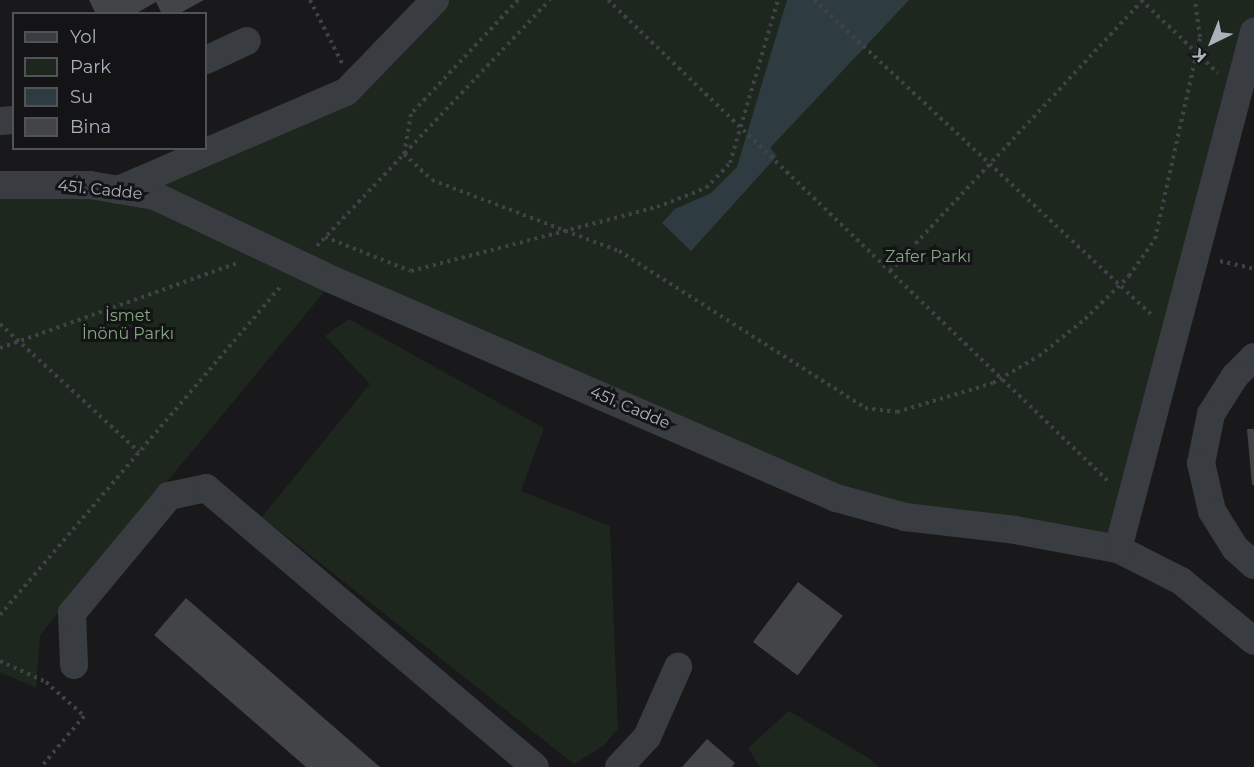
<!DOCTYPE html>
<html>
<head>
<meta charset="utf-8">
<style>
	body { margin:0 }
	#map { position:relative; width:1254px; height:767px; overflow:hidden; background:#19191b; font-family:Montserrat,sans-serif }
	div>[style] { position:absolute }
	.green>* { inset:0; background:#1e271e }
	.water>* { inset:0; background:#2e3b40 }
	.building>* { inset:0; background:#434448; transform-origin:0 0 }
	.path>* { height:4px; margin-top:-2px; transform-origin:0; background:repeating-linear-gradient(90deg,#3f4348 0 3px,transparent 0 7.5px) }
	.minor>* { height:28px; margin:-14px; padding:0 14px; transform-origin:14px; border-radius:14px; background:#393c41 }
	span { translate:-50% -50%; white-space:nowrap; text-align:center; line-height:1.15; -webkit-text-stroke:6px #141416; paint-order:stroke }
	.street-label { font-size:16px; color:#aab2bc }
	.park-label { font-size:16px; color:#84a880 }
	.legend { position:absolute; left:12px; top:12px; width:195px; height:138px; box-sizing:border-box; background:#141416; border:2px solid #505358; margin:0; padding:8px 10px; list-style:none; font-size:18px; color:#aab2bc }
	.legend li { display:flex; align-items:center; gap:12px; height:30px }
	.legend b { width:30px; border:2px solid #505358 }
	.north { position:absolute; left:1182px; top:12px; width:60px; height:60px; -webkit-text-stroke:4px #141416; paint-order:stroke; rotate:223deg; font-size:16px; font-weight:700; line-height:24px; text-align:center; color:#aab2bc }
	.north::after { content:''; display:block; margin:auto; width:21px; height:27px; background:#aab2bc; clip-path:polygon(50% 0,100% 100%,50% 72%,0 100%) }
</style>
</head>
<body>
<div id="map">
	<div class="green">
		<i style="clip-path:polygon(435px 0,1254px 0,1254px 32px,1118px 549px,905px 517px,334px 280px,40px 635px,36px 688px,0 672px,0 185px,90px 185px,346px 92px)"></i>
		<i style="clip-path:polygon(349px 319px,544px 428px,521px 491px,610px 526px,618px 729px,603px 746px,574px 764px,262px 517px,370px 384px,325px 336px)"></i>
		<i style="clip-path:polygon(789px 711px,870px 759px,878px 767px,760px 767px,748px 748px)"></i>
	</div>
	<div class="water">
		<i style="clip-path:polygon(787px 0,909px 0,770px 148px,777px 156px,691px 251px,662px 223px,675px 209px,711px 193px,737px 167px)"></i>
	</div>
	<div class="building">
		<i style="clip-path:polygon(89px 0,204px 0,178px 14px,162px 14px,156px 2px,135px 14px,96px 14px)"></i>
		<i style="clip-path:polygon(1247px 429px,1254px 429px,1254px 485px,1252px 485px)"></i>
		<i style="left:798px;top:582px;width:56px;height:75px;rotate:37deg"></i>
		<i style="clip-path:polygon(186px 598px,380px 767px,306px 767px,154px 635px)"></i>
		<i style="clip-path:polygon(707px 739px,735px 763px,732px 767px,682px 767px)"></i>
	</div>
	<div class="path">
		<i style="left:310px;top:0;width:71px;rotate:63.1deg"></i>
		<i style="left:518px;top:0;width:156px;rotate:133.2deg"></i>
		<i style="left:411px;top:114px;width:41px;rotate:99.9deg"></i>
		<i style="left:404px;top:154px;width:38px;rotate:43deg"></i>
		<i style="left:432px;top:180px;width:200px;rotate:20.8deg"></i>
		<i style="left:619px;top:251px;width:292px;rotate:32.5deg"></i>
		<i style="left:865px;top:408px;width:32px;rotate:7deg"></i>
		<i style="left:897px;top:412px;width:100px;rotate:-16.8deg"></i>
		<i style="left:993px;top:383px;width:53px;rotate:-30.4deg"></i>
		<i style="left:1039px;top:356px;width:59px;rotate:-38.8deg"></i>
		<i style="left:1085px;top:319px;width:62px;rotate:-44.3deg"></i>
		<i style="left:1129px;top:276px;width:45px;rotate:-54.9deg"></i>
		<i style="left:1155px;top:239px;width:207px;rotate:-77.4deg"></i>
		<i style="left:1200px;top:37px;width:37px;rotate:-98deg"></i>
		<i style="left:608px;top:0;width:697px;rotate:43.89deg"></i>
		<i style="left:814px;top:0;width:465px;rotate:43deg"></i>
		<i style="left:1141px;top:0;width:106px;rotate:43.5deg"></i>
		<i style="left:325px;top:237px;width:92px;rotate:21.6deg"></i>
		<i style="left:411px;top:271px;width:254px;rotate:-14.6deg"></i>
		<i style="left:657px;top:207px;width:53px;rotate:-21.2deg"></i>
		<i style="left:706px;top:188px;width:35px;rotate:-46deg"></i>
		<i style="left:730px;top:163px;width:170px;rotate:-73.6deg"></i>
		<i style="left:317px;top:246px;width:339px;rotate:-46.6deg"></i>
		<i style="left:1220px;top:261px;width:35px;rotate:13deg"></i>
		<i style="left:890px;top:271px;width:369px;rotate:-47deg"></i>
		<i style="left:0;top:324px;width:189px;rotate:42.6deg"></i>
		<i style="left:0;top:348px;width:253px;rotate:-19.7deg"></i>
		<i style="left:0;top:615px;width:434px;rotate:-49.5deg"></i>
		<i style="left:0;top:661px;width:51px;rotate:24.5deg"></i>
		<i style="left:46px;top:682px;width:51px;rotate:41.8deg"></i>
		<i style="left:84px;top:716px;width:67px;rotate:130.1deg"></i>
	</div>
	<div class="minor">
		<i style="left:206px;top:60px;width:45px;rotate:-24.9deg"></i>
		<i style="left:0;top:121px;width:14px;rotate:-4deg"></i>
		<i style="left:0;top:185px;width:90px"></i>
		<i style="left:90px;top:185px;width:66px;rotate:9.6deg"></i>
		<i style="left:155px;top:196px;width:197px;rotate:25.3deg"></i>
		<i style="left:333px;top:280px;width:548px;rotate:23.43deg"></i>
		<i style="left:836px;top:498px;width:72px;rotate:15.4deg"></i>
		<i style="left:905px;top:517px;width:111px;rotate:6.7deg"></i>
		<i style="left:1015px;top:530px;width:105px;rotate:10.5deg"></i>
		<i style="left:1118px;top:549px;width:71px;rotate:26.9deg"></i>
		<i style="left:1181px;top:581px;width:94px;rotate:39.4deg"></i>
		<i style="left:118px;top:190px;width:248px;rotate:-23.3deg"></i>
		<i style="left:346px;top:92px;width:128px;rotate:-45.9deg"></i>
		<i style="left:1254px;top:357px;width:27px;rotate:135deg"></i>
		<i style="left:1235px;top:376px;width:45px;rotate:122.3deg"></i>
		<i style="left:1211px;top:414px;width:50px;rotate:101.5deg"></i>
		<i style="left:1201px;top:463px;width:49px;rotate:77.1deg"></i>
		<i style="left:1212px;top:511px;width:44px;rotate:58.1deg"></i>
		<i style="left:1235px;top:548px;width:25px;rotate:42deg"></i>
		<i style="left:1118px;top:549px;width:535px;rotate:-75.26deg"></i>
		<i style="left:74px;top:665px;width:52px;rotate:-92.2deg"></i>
		<i style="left:72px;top:613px;width:152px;rotate:-50.3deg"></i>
		<i style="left:169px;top:496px;width:38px;rotate:-12deg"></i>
		<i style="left:206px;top:488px;width:431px;rotate:40.3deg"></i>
		<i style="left:619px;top:767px;width:41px;rotate:-47deg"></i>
		<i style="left:647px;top:737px;width:77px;rotate:-66.1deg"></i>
	</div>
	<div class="street-label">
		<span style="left:100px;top:190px;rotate:6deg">451. Cadde</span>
		<span style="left:630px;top:408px;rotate:23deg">451. Cadde</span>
	</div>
	<div class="park-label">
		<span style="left:928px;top:257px">Zafer Parkı</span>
		<span style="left:128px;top:325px">İsmet<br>İnönü Parkı</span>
	</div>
	<ul class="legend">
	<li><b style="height:8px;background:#393c41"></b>Yol</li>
	<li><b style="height:16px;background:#1e271e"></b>Park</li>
	<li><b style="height:16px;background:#2e3b40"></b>Su</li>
	<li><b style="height:16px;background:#434448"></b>Bina</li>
	</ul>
	<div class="north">K</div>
</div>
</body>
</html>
